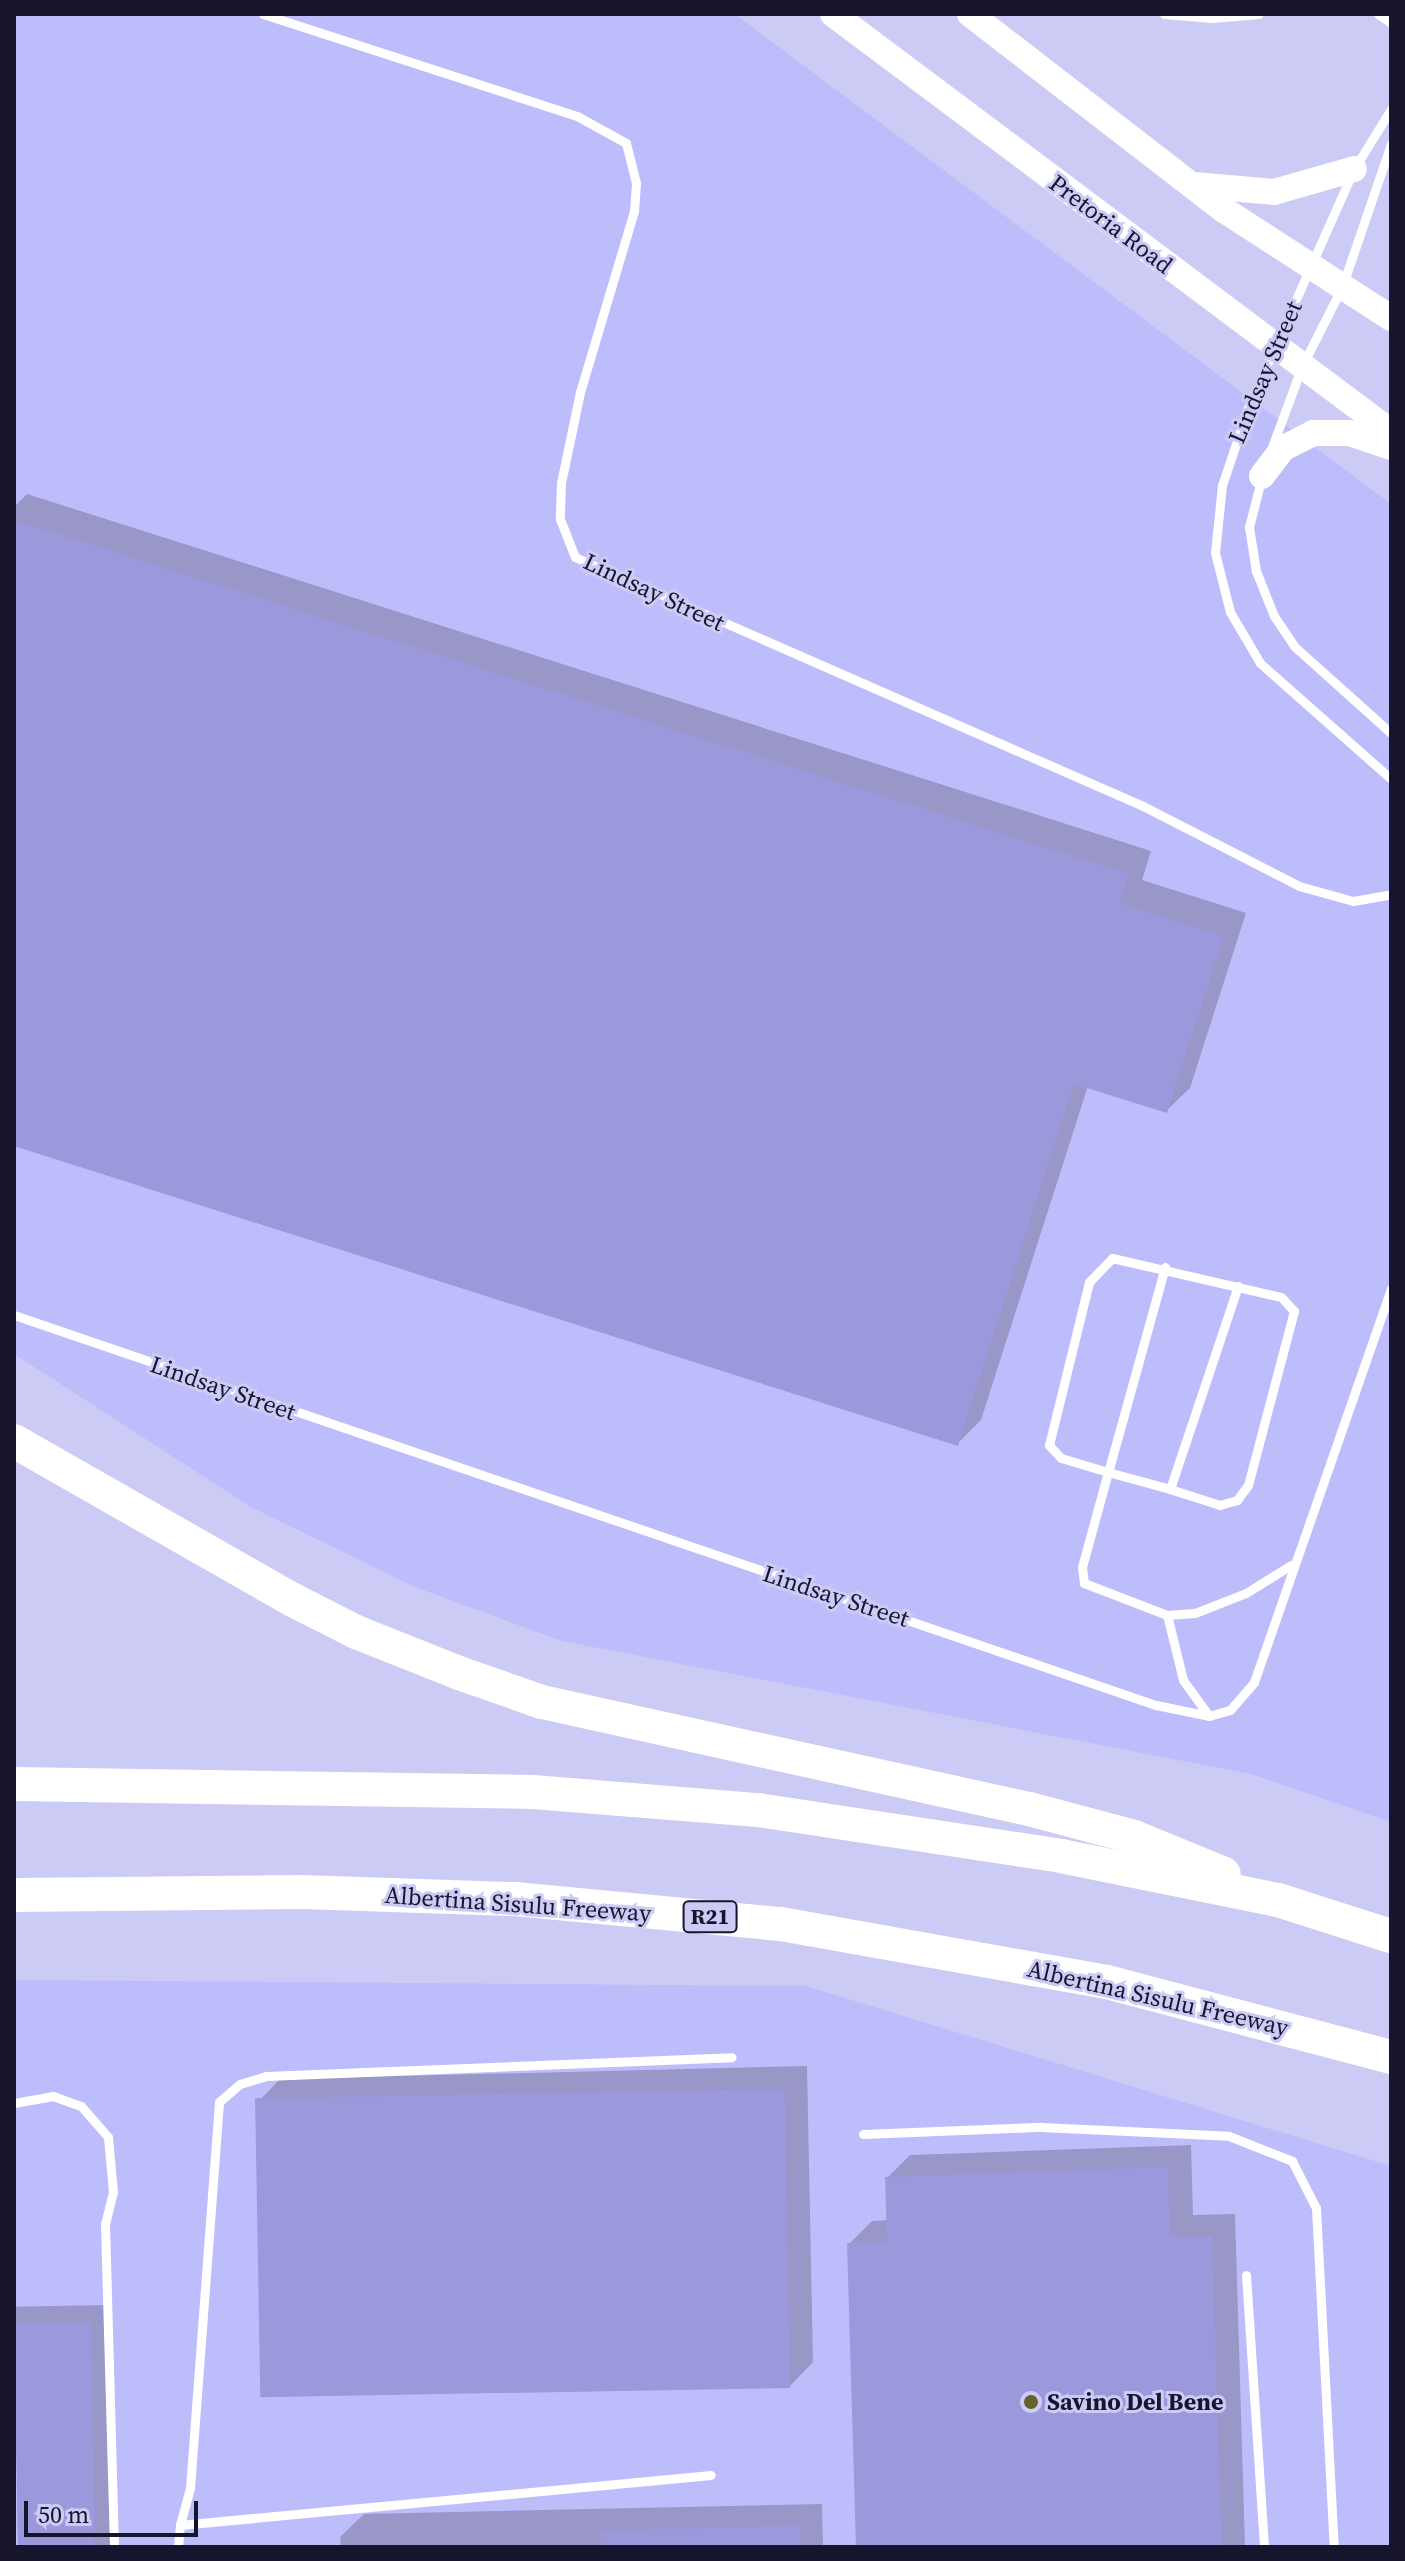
<!DOCTYPE html>
<html>
<head>
<meta charset="utf-8">
<style>
	body { margin:0 }
	#map { position:relative; width:1405px; height:2561px; overflow:hidden; background:#cbcbf5; font-family:"Source Serif 4",serif }
	div>[style] { position:absolute }
	.built>* { inset:0; background:#bebdfb }
	.shadow>* { inset:0; background:#0003; transform-origin:0 0 }
	.building>* { inset:0; background:#9b98dc; transform-origin:0 0 }
	.service>* { height:9px; margin:-4.5px; padding:0 4.5px; transform-origin:4.5px; border-radius:4.5px; background:#fff }
	.secondary>* { height:26px; margin:-13px; padding:0 13px; transform-origin:13px; border-radius:13px; background:#fff }
	.motorway>* { height:34px; margin:-17px; padding:0 17px; transform-origin:17px; border-radius:17px; background:#fff }
	.dots>* { width:22px; height:22px; translate:-50% -50%; box-sizing:border-box; border:4px solid #cbcbf5; border-radius:50% }
	span { translate:-50% -50%; white-space:nowrap; text-align:center; line-height:1.15; -webkit-text-stroke:6px #cbcbf5; paint-order:stroke }
	.shield-label span { padding:2px 6px; background:#cbcbf5; border:2px solid; border-radius:6px; -webkit-text-stroke-width:0 }
	.shield-label { font-size:22px; color:#17152e; font-weight:700 }
	.street-label { font-size:24px; color:#17152e }
	.poi-label { font-size:24px; color:#17152e; font-weight:700 }
	.left { translate:0 -50%; text-align:left }
	.frame { position:absolute; inset:0; border:16px solid #17152e; pointer-events:none }
	.scale { position:absolute; left:24px; top:2501px; width:174px; height:36px; box-sizing:border-box; border:4px solid #17152e; border-top:0; padding-left:10px; font-size:24px; line-height:28px; white-space:nowrap; color:#17152e; -webkit-text-stroke:6px #cbcbf5; paint-order:stroke }
</style>
</head>
<body>
<div id="map">
	<div class="built">
		<i style="clip-path:polygon(14px 14px,735px 14px,1391px 504px,1391px 1822px,1251px 1774px,562px 1641px,415px 1587px,251px 1507px,14px 1354px)"></i>
		<i style="clip-path:polygon(14px 1980px,806px 1986px,1391px 2166px,1391px 2547px,14px 2547px)"></i>
	</div>
	<div class="shadow">
		<i style="clip-path:polygon(27px 494px,1151px 851px,1142px 880px,1246px 913px,1190px 1088px,1166px 1111px,1088px 1086px,981px 1420px,958px 1443px,14px 1144px,14px 507px)"></i>
		<i style="clip-path:polygon(807px 2066px,813px 2362px,790px 2386px,257px 2103px,280px 2079px)"></i>
		<i style="clip-path:polygon(1191px 2145px,1193px 2215px,1235px 2214px,1245px 2547px,858px 2547px,849px 2244px,872px 2221px,889px 2220px,887px 2178px,910px 2155px)"></i>
		<i style="left:108px;top:2305px;width:242px;height:94px;rotate:89deg"></i>
		<i style="clip-path:polygon(822px 2504px,823px 2547px,341px 2547px,340px 2537px,364px 2514px)"></i>
	</div>
	<div class="building">
		<i style="clip-path:polygon(14px 520px,1129px 874px,1120px 903px,1224px 936px,1167px 1113px,1074px 1084px,958px 1446px,14px 1146px)"></i>
		<i style="left:785px;top:2089px;width:299px;height:530px;rotate:89deg"></i>
		<i style="clip-path:polygon(1168px 2167px,1170px 2237px,1212px 2236px,1222px 2547px,856px 2547px,847px 2243px,887px 2242px,885px 2177px)"></i>
		<i style="left:91px;top:2322px;width:225px;height:77px;rotate:89deg"></i>
		<i style="clip-path:polygon(800px 2526px,800px 2547px,601px 2547px,601px 2530px)"></i>
	</div>
	<div class="service">
		<i style="left:263px;top:14px;width:330px;rotate:18deg"></i>
		<i style="left:577px;top:116px;width:56px;rotate:28.9deg"></i>
		<i style="left:626px;top:143px;width:41px;rotate:76deg"></i>
		<i style="left:636px;top:183px;width:28px;rotate:94deg"></i>
		<i style="left:634px;top:211px;width:189px;rotate:106.6deg"></i>
		<i style="left:580px;top:392px;width:93px;rotate:101.8deg"></i>
		<i style="left:561px;top:483px;width:36px;rotate:92deg"></i>
		<i style="left:560px;top:519px;width:41px;rotate:68.5deg"></i>
		<i style="left:575px;top:557px;width:620px;rotate:23.67deg"></i>
		<i style="left:1143px;top:806px;width:175px;rotate:27.1deg"></i>
		<i style="left:1299px;top:886px;width:56px;rotate:15.5deg"></i>
		<i style="left:1353px;top:901px;width:39px;rotate:-10deg"></i>
		<i style="left:1164px;top:14px;width:48px;rotate:4.8deg"></i>
		<i style="left:1212px;top:18px;width:47px;rotate:-4.9deg"></i>
		<i style="left:1378px;top:14px;width:16px;rotate:35deg"></i>
		<i style="left:1391px;top:109px;width:70px;rotate:121.7deg"></i>
		<i style="left:1354px;top:169px;width:258px;rotate:114deg"></i>
		<i style="left:1249px;top:405px;width:84px;rotate:108.6deg"></i>
		<i style="left:1222px;top:485px;width:68px;rotate:95.9deg"></i>
		<i style="left:1215px;top:553px;width:61px;rotate:75.7deg"></i>
		<i style="left:1230px;top:612px;width:59px;rotate:59.5deg"></i>
		<i style="left:1260px;top:663px;width:175px;rotate:41.5deg"></i>
		<i style="left:1272px;top:447px;width:86px;rotate:-69.7deg"></i>
		<i style="left:1302px;top:366px;width:89px;rotate:-63.1deg"></i>
		<i style="left:1342px;top:287px;width:151px;rotate:-71.1deg"></i>
		<i style="left:1262px;top:476px;width:53px;rotate:104.3deg"></i>
		<i style="left:1249px;top:527px;width:45px;rotate:81deg"></i>
		<i style="left:1256px;top:571px;width:48px;rotate:68.2deg"></i>
		<i style="left:1274px;top:616px;width:37px;rotate:56deg"></i>
		<i style="left:1295px;top:647px;width:129px;rotate:41.9deg"></i>
		<i style="left:1165px;top:1267px;width:213px;rotate:105.5deg"></i>
		<i style="left:1108px;top:1472px;width:64px;rotate:15.3deg"></i>
		<i style="left:1170px;top:1489px;width:214px;rotate:-71.5deg"></i>
		<i style="left:14px;top:1315px;width:1207px;rotate:18.86deg"></i>
		<i style="left:1156px;top:1705px;width:54px;rotate:11.7deg"></i>
		<i style="left:1209px;top:1716px;width:22px;rotate:-16deg"></i>
		<i style="left:1230px;top:1710px;width:37px;rotate:-49deg"></i>
		<i style="left:1254px;top:1682px;width:417px;rotate:-70.8deg"></i>
		<i style="left:1167px;top:1615px;width:89px;rotate:-158.9deg"></i>
		<i style="left:1084px;top:1583px;width:16px;rotate:-97deg"></i>
		<i style="left:1082px;top:1567px;width:98px;rotate:-74.7deg"></i>
		<i style="left:1108px;top:1472px;width:49px;rotate:-163.4deg"></i>
		<i style="left:1061px;top:1458px;width:18px;rotate:-133deg"></i>
		<i style="left:1049px;top:1445px;width:168px;rotate:-76.2deg"></i>
		<i style="left:1089px;top:1282px;width:33px;rotate:-46deg"></i>
		<i style="left:1112px;top:1258px;width:173px;rotate:13deg"></i>
		<i style="left:1281px;top:1297px;width:19px;rotate:47deg"></i>
		<i style="left:1294px;top:1311px;width:180px;rotate:104.8deg"></i>
		<i style="left:1248px;top:1485px;width:19px;rotate:126deg"></i>
		<i style="left:1237px;top:1500px;width:18px;rotate:164deg"></i>
		<i style="left:1220px;top:1505px;width:52px;rotate:-162.3deg"></i>
		<i style="left:1209px;top:1716px;width:44px;rotate:-125.8deg"></i>
		<i style="left:1183px;top:1680px;width:67px;rotate:-103.8deg"></i>
		<i style="left:1167px;top:1615px;width:28px;rotate:-4deg"></i>
		<i style="left:1195px;top:1613px;width:55px;rotate:-21.4deg"></i>
		<i style="left:1246px;top:1593px;width:53px;rotate:-31.9deg"></i>
		<i style="left:14px;top:2103px;width:40px;rotate:-10deg"></i>
		<i style="left:53px;top:2096px;width:30px;rotate:20deg"></i>
		<i style="left:81px;top:2106px;width:41px;rotate:48.9deg"></i>
		<i style="left:108px;top:2137px;width:55px;rotate:84.8deg"></i>
		<i style="left:113px;top:2192px;width:33px;rotate:104deg"></i>
		<i style="left:105px;top:2224px;width:323px;rotate:88.4deg"></i>
		<i style="left:863px;top:2134px;width:178px;rotate:-2.3deg"></i>
		<i style="left:1041px;top:2127px;width:188px;rotate:2.7deg"></i>
		<i style="left:1229px;top:2136px;width:68px;rotate:21.6deg"></i>
		<i style="left:1292px;top:2161px;width:53px;rotate:62.9deg"></i>
		<i style="left:1316px;top:2208px;width:339px;rotate:87deg"></i>
		<i style="left:1246px;top:2275px;width:273px;rotate:86.2deg"></i>
		<i style="left:180px;top:2525px;width:38px;rotate:-75deg"></i>
		<i style="left:190px;top:2488px;width:387px;rotate:-85.7deg"></i>
		<i style="left:219px;top:2102px;width:28px;rotate:-41deg"></i>
		<i style="left:240px;top:2084px;width:27px;rotate:-17deg"></i>
		<i style="left:266px;top:2076px;width:466px;rotate:-2.3deg"></i>
		<i style="left:178px;top:2547px;width:22px;rotate:-85deg"></i>
		<i style="left:180px;top:2525px;width:533px;rotate:-5.38deg"></i>
	</div>
	<div class="secondary">
		<i style="left:833px;top:14px;width:697px;rotate:36.84deg"></i>
		<i style="left:970px;top:14px;width:321px;rotate:37.7deg"></i>
		<i style="left:1224px;top:210px;width:199px;rotate:32.9deg"></i>
		<i style="left:1194px;top:185px;width:80px;rotate:5deg"></i>
		<i style="left:1274px;top:192px;width:83px;rotate:-16deg"></i>
		<i style="left:1262px;top:476px;width:34px;rotate:-53deg"></i>
		<i style="left:1282px;top:449px;width:35px;rotate:-27deg"></i>
		<i style="left:1313px;top:433px;width:36px"></i>
		<i style="left:1349px;top:433px;width:44px;rotate:18.4deg"></i>
	</div>
	<div class="motorway">
		<i style="left:14px;top:1441px;width:321px;rotate:29.7deg"></i>
		<i style="left:293px;top:1600px;width:71px;rotate:26.9deg"></i>
		<i style="left:356px;top:1632px;width:111px;rotate:21.7deg"></i>
		<i style="left:459px;top:1673px;width:88px;rotate:19.3deg"></i>
		<i style="left:542px;top:1702px;width:499px;rotate:12.4deg"></i>
		<i style="left:1029px;top:1809px;width:109px;rotate:14.9deg"></i>
		<i style="left:1134px;top:1837px;width:97px;rotate:22.3deg"></i>
		<i style="left:14px;top:1784px;width:519px;rotate:0.88deg"></i>
		<i style="left:533px;top:1792px;width:226px;rotate:4.6deg"></i>
		<i style="left:758px;top:1810px;width:306px;rotate:8.6deg"></i>
		<i style="left:1061px;top:1856px;width:221px;rotate:11.5deg"></i>
		<i style="left:1278px;top:1900px;width:119px;rotate:17.7deg"></i>
		<i style="left:14px;top:1895px;width:288px;rotate:-0.6deg"></i>
		<i style="left:302px;top:1892px;width:213px;rotate:1.9deg"></i>
		<i style="left:515px;top:1899px;width:267px;rotate:5.4deg"></i>
		<i style="left:781px;top:1924px;width:331px;rotate:10.1deg"></i>
		<i style="left:1107px;top:1982px;width:294px;rotate:14.8deg"></i>
	</div>
	<div class="dots">
		<i style="left:1031px;top:2402px;background:#66622f"></i>
	</div>
	<div class="shield-label">
		<span style="left:710px;top:1917px">R21</span>
	</div>
	<div class="street-label">
		<span style="left:1111px;top:224px;rotate:37deg">Pretoria Road</span>
		<span style="left:1265px;top:372px;rotate:-67deg">Lindsay Street</span>
		<span style="left:654px;top:592px;rotate:25deg">Lindsay Street</span>
		<span style="left:223px;top:1388px;rotate:19deg">Lindsay Street</span>
		<span style="left:836px;top:1596px;rotate:18deg">Lindsay Street</span>
		<span style="left:518px;top:1904px;rotate:4deg">Albertina Sisulu Freeway</span>
		<span style="left:1158px;top:1998px;rotate:13deg">Albertina Sisulu Freeway</span>
	</div>
	<div class="poi-label">
		<span class="left" style="left:1047px;top:2402px">Savino Del Bene</span>
	</div>
	<div class="frame"></div>
	<div class="scale">50 m</div>
</div>
</body>
</html>
